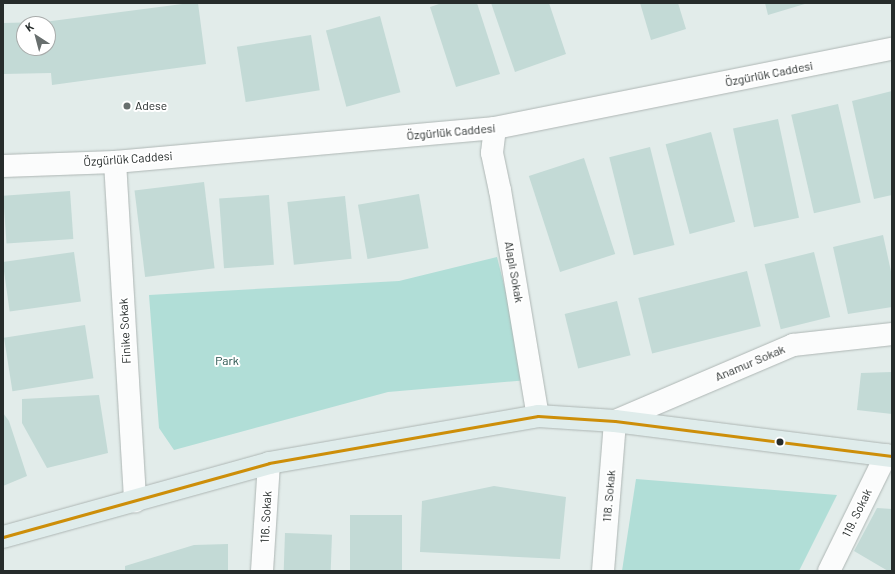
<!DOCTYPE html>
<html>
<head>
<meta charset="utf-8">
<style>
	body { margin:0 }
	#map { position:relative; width:895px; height:574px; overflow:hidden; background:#e2ecea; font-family:Barlow,sans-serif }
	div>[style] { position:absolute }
	.green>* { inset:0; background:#b1ded7 }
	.building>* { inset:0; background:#c3dad6; transform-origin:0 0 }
	.roads { filter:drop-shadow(0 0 1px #aeb6b4) drop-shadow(0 0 1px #aeb6b4) }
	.minor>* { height:22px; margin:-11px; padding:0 11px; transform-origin:11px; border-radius:11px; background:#fbfcfc }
	.major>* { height:22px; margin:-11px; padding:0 11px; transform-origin:11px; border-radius:11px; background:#dfeceb }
	.bus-1>* { height:3px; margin:-1.5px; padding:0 1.5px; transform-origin:1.5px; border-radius:1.5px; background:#cd8e09 }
	.dots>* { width:11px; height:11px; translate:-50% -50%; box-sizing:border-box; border:2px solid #fff; border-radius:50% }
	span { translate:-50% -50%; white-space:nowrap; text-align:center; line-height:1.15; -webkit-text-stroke:4px #fff; paint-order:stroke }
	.street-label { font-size:12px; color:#262c2b }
	.poi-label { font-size:12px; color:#262c2b }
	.left { translate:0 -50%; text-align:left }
	.park-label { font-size:12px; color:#204d47 }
	.frame { position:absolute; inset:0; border:4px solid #262c2b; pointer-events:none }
	.north { position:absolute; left:16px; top:16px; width:40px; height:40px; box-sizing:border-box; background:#fff; border:1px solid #a8abaa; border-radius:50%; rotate:324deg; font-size:11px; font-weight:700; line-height:16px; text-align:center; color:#262c2b }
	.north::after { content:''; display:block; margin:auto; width:14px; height:18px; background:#686f6e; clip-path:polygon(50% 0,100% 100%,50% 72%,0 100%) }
</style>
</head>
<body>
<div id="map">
	<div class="green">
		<i style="clip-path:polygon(497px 257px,528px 380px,388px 392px,174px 450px,159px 428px,149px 295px,399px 281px)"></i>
		<i style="clip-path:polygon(636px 479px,837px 495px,799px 571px,622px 571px)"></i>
	</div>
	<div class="building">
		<i style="clip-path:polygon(evenodd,190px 3px,198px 3px,206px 64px,52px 85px,51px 73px,3px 74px,3px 23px,44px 22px,190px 3px,24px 24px,48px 24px,48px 48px,24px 48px,24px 24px)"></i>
		<i style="clip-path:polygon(442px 3px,477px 3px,500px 74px,456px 87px,430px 7px)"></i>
		<i style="clip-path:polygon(491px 3px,549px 3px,566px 54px,515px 72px)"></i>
		<i style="clip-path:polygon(640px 3px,678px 3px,686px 29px,651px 40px)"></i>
		<i style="clip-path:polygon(765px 3px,808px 3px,768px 15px)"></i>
		<i style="left:380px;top:16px;width:79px;height:56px;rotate:75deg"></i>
		<i style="left:311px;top:35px;width:56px;height:75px;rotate:81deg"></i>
		<i style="clip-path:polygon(892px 91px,892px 195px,874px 199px,852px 101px)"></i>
		<i style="left:838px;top:104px;width:101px;height:48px;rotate:77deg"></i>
		<i style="left:778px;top:119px;width:101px;height:46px;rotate:78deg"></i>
		<i style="left:711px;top:132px;width:93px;height:47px;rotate:75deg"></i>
		<i style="left:650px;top:147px;width:101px;height:42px;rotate:76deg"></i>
		<i style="left:584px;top:158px;width:101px;height:58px;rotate:72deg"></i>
		<i style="left:204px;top:182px;width:87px;height:70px;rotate:83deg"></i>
		<i style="left:70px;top:191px;width:48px;height:67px;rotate:86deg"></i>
		<i style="left:419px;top:194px;width:55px;height:62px;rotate:80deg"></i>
		<i style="left:269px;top:195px;width:70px;height:50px;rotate:86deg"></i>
		<i style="left:345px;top:196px;width:63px;height:58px;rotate:84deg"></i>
		<i style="clip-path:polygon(883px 235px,892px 276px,892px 307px,848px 314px,833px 247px)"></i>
		<i style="left:74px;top:252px;width:50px;height:72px;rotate:82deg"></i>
		<i style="left:814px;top:252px;width:67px;height:51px;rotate:76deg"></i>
		<i style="left:747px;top:271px;width:57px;height:112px;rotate:76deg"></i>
		<i style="left:617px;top:301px;width:56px;height:54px;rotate:76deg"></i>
		<i style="left:85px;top:325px;width:54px;height:82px;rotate:81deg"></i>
		<i style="clip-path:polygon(892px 372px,892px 414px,857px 410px,861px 373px)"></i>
		<i style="clip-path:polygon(99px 395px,108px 453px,47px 468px,22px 423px,22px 399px)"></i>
		<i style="clip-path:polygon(3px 413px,9px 421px,27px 476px,3px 486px)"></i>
		<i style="clip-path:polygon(494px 486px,566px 497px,560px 559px,420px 552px,422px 501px)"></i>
		<i style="clip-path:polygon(877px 508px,892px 509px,892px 571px,888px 571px,854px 551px)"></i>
		<i style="left:350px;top:515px;width:52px;height:56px"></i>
		<i style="left:285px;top:533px;width:47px;height:38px;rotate:2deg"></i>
		<i style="clip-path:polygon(228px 544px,228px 571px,125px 571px,125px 566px,194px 545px)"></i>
	</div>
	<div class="roads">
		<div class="minor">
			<i style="left:495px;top:128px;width:25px;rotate:97deg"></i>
			<i style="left:492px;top:153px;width:38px;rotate:78deg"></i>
			<i style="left:500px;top:190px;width:229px;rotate:80.5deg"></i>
			<i style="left:115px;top:162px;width:340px;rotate:86.6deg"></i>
			<i style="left:3px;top:166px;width:112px;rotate:-2deg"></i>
			<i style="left:115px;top:162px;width:382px;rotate:-5.1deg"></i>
			<i style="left:495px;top:128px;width:405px;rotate:-11.3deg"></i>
			<i style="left:262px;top:571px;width:108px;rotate:-86.3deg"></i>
			<i style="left:603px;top:571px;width:150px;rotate:-85.4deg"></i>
			<i style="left:615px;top:421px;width:194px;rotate:-23.1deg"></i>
			<i style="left:793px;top:345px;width:100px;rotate:-6.3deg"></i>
			<i style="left:829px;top:571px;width:129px;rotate:-63.8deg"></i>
		</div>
		<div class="major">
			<i style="left:3px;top:537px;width:276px;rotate:-15.5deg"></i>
			<i style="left:269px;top:463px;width:273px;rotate:-9.9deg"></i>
			<i style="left:538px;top:416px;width:77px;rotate:3.7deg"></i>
			<i style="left:615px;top:421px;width:279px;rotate:7.2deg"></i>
		</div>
	</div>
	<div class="bus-1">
		<i style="left:3px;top:537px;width:276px;rotate:-15.5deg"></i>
		<i style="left:269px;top:463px;width:273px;rotate:-9.9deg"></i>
		<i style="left:538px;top:416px;width:77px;rotate:3.7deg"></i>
		<i style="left:615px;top:421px;width:279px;rotate:7.2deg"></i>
	</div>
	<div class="dots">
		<i style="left:127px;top:106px;background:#686f6e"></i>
		<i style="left:780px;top:442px;background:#262c2b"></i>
	</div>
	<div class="street-label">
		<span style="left:769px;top:74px;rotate:-11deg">Özgürlük Caddesi</span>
		<span style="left:451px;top:132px;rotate:-5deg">Özgürlük Caddesi</span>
		<span style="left:128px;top:159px;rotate:-4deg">Özgürlük Caddesi</span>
		<span style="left:514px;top:272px;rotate:80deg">Alaplı Sokak</span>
		<span style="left:125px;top:331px;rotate:-93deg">Finike Sokak</span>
		<span style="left:750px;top:363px;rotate:-23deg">Anamur Sokak</span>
		<span style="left:609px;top:496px;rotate:-85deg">118. Sokak</span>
		<span style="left:857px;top:513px;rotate:-64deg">119. Sokak</span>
		<span style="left:266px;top:517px;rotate:-87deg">116. Sokak</span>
	</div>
	<div class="poi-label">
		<span class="left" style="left:135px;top:106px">Adese</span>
	</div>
	<div class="park-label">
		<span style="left:227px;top:361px">Park</span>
	</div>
	<div class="frame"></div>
	<div class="north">K</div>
</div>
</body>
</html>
